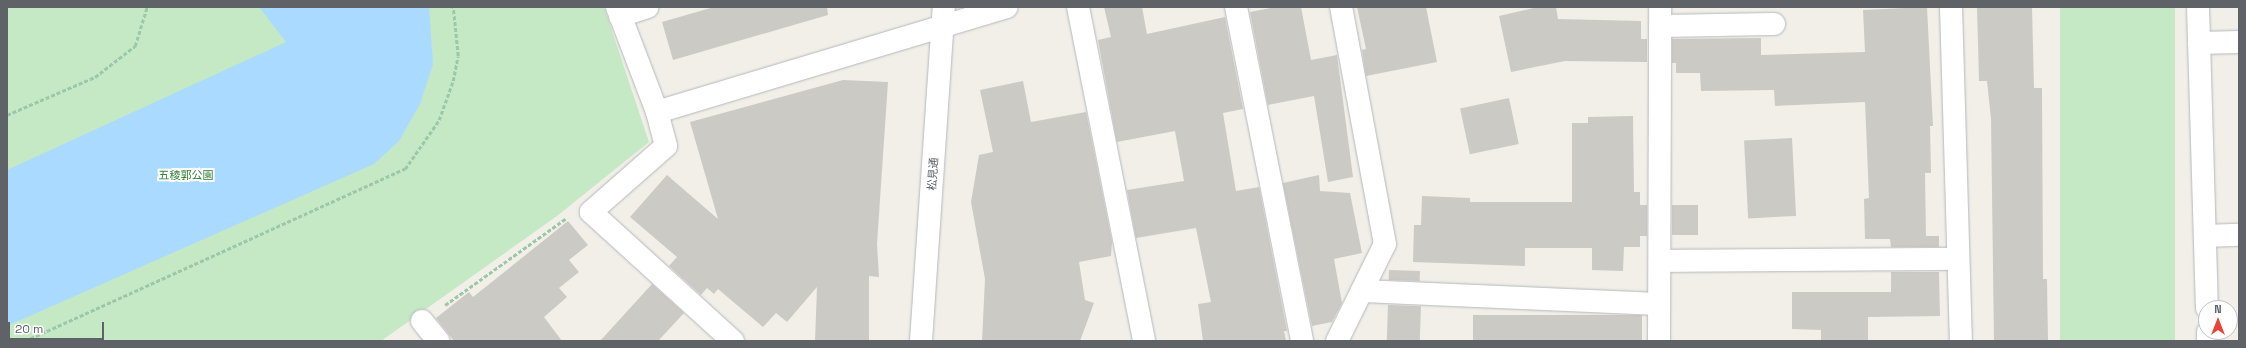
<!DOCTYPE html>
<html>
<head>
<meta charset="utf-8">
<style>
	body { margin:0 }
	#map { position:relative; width:2246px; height:348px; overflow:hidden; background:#f1efe8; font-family:"Space Grotesk","Noto Sans JP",sans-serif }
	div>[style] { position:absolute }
	.green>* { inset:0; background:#c5e8c5; transform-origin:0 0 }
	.water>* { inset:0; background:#aadaff }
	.building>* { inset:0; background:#cccac5; transform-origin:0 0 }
	.path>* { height:2.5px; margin-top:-1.25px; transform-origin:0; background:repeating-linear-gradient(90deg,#9cc7a9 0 4px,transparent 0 6px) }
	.roads { filter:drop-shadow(0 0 1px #b5b8bc) drop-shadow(0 0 1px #b5b8bc) }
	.minor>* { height:22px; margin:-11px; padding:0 11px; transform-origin:11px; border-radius:11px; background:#fff }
	.tertiary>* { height:22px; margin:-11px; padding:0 11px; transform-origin:11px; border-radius:11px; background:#fff }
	span { translate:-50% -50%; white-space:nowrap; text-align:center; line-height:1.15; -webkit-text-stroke:4px #fff; paint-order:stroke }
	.street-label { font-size:11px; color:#5f6368 }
	.park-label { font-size:11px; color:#348238 }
	.frame { position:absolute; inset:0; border:8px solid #5f6368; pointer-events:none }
	.north { position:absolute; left:2198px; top:300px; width:40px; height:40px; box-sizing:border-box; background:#fff; border:1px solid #bfc1c3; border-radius:50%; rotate:0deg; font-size:11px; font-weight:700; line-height:16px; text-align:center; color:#5f6368 }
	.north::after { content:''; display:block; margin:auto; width:14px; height:18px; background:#ea4335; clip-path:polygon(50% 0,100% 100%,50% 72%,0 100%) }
	.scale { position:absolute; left:8px; top:322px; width:96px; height:18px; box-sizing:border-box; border:2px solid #5f6368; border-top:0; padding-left:5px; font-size:12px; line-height:14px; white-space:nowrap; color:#5f6368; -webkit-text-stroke:3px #fff; paint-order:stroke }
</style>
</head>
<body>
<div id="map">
	<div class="green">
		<i style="clip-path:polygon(7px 7px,604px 7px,649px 142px,557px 216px,381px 341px,7px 341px)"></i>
		<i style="left:2060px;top:7px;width:115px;height:334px"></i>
	</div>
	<div class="water">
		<i style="clip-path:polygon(259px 7px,429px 7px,433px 64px,420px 104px,399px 141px,374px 164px,7px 326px,7px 170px,286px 42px)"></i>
	</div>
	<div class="building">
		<i style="clip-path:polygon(714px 7px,827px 7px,828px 15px,673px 60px,662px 22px)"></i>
		<i style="clip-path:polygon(1104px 7px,1142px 7px,1147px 34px,1225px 17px,1243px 109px,1223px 113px,1236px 191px,1259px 187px,1287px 331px,1284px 331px,1286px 341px,1203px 341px,1198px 304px,1211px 302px,1196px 228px,1136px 238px,1127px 190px,1184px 181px,1175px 131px,1117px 142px,1098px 40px,1111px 37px)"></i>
		<i style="clip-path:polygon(1276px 7px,1301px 7px,1311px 60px,1337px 55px,1353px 177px,1328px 182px,1314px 96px,1268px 105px,1250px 12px)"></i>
		<i style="clip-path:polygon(1357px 7px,1426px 7px,1437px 62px,1366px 76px,1362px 50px,1366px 49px)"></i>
		<i style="clip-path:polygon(1538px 7px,1556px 7px,1558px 19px,1641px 21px,1641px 39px,1647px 39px,1647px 62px,1565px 61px,1511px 72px,1499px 16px)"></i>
		<i style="clip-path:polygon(1927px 7px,1933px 126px,1930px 126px,1931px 173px,1925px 173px,1926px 236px,1939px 236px,1939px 247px,1891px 247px,1890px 239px,1865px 239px,1864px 199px,1869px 198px,1865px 102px,1775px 106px,1774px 90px,1701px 91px,1700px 73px,1676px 73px,1676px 63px,1672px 63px,1672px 39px,1761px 38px,1761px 55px,1865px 52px,1863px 10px)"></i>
		<i style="clip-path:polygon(1977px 7px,2032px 7px,2034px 88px,2042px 88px,2043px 279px,2047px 279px,2048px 341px,1994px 341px,1991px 119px,1987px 81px,1979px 81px)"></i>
		<i style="clip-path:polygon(843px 80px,888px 82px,877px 244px,879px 277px,869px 276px,869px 341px,815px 341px,817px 287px,787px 322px,776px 313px,763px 327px,718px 289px,714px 294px,707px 288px,701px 295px,669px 266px,677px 257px,630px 217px,667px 175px,718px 219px,690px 122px)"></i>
		<i style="clip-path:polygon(1023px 81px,1031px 122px,1086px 112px,1112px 242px,1111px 256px,1079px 262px,1085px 300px,1094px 303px,1080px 341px,982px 341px,985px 279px,971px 202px,979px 155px,993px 152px,980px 90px)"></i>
		<i style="left:1509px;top:98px;width:47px;height:50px;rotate:78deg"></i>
		<i style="clip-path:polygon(1633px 116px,1634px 192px,1640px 192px,1640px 205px,1647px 205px,1647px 236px,1640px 236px,1640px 247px,1624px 247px,1623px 271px,1592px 270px,1592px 248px,1525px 248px,1525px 266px,1413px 262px,1414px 225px,1421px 225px,1422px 196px,1470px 198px,1470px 202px,1572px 202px,1572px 123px,1588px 123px,1588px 117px)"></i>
		<i style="left:1792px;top:138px;width:78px;height:48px;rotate:87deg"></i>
		<i style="clip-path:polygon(1319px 175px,1320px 191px,1350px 193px,1362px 253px,1334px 259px,1342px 303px,1332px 322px,1312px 326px,1283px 183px)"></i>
		<i style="left:1672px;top:205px;width:26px;height:30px"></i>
		<i style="clip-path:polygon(568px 221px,588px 245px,569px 260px,579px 272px,559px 288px,567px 297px,544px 317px,562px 341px,454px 341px,436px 318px,469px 292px,473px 297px)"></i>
		<i style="left:1389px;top:270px;width:31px;height:10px;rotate:2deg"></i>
		<i style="clip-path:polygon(1891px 272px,1939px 272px,1940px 316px,1868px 317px,1868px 341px,1821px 341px,1821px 330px,1792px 329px,1792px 292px,1891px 292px)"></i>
		<i style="clip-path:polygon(652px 284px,684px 313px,658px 341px,600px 341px)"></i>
		<i style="left:1388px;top:305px;width:33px;height:36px;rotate:2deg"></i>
		<i style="left:1473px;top:315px;width:169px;height:26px"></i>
	</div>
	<div class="path">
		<i style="left:7px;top:115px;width:96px;rotate:-23.4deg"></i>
		<i style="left:95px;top:77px;width:51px;rotate:-37.8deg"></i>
		<i style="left:135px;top:46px;width:41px;rotate:-72.9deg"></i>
		<i style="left:445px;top:305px;width:148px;rotate:-35.6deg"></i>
		<i style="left:25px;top:341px;width:417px;rotate:-24.4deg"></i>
		<i style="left:405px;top:169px;width:60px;rotate:-55.2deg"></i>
		<i style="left:439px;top:120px;width:41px;rotate:-70.3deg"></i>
		<i style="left:453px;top:81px;width:25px;rotate:-79deg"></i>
		<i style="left:458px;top:56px;width:49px;rotate:-95.8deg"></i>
	</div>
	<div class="roads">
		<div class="minor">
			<i style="left:617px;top:7px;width:112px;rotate:69.1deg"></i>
			<i style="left:657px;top:112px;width:35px;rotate:75deg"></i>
			<i style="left:666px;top:146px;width:100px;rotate:138.7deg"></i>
			<i style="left:591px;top:212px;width:192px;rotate:42.3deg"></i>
			<i style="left:1078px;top:7px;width:340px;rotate:78.8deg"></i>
			<i style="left:1236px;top:7px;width:340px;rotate:78.8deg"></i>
			<i style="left:1951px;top:7px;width:334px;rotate:88.3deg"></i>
			<i style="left:2198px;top:7px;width:301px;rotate:88.3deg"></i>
			<i style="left:620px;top:16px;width:29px;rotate:-18deg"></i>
			<i style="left:1660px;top:26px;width:114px;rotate:-1deg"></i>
			<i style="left:2199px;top:43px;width:40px;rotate:-1.4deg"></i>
			<i style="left:657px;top:112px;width:365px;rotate:-16.7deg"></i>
			<i style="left:2205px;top:236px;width:34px;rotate:-2deg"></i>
			<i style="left:1660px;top:261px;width:297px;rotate:-0.4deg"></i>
			<i style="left:1362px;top:291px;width:297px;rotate:2.5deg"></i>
			<i style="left:422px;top:321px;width:26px;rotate:51deg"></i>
			<i style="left:2208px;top:332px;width:9px;rotate:90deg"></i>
			<i style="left:1337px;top:341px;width:108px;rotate:-63.7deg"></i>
			<i style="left:1385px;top:244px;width:241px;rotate:-100.5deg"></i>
			<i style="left:1659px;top:341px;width:334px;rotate:-89.8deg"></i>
		</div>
		<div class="tertiary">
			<i style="left:921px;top:341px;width:335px;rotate:-86.1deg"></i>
		</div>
	</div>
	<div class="street-label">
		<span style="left:933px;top:174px;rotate:-86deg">松見通</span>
	</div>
	<div class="park-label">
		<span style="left:186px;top:175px">五稜郭公園</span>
	</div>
	<div class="frame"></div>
	<div class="north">N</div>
	<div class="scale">20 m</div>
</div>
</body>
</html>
